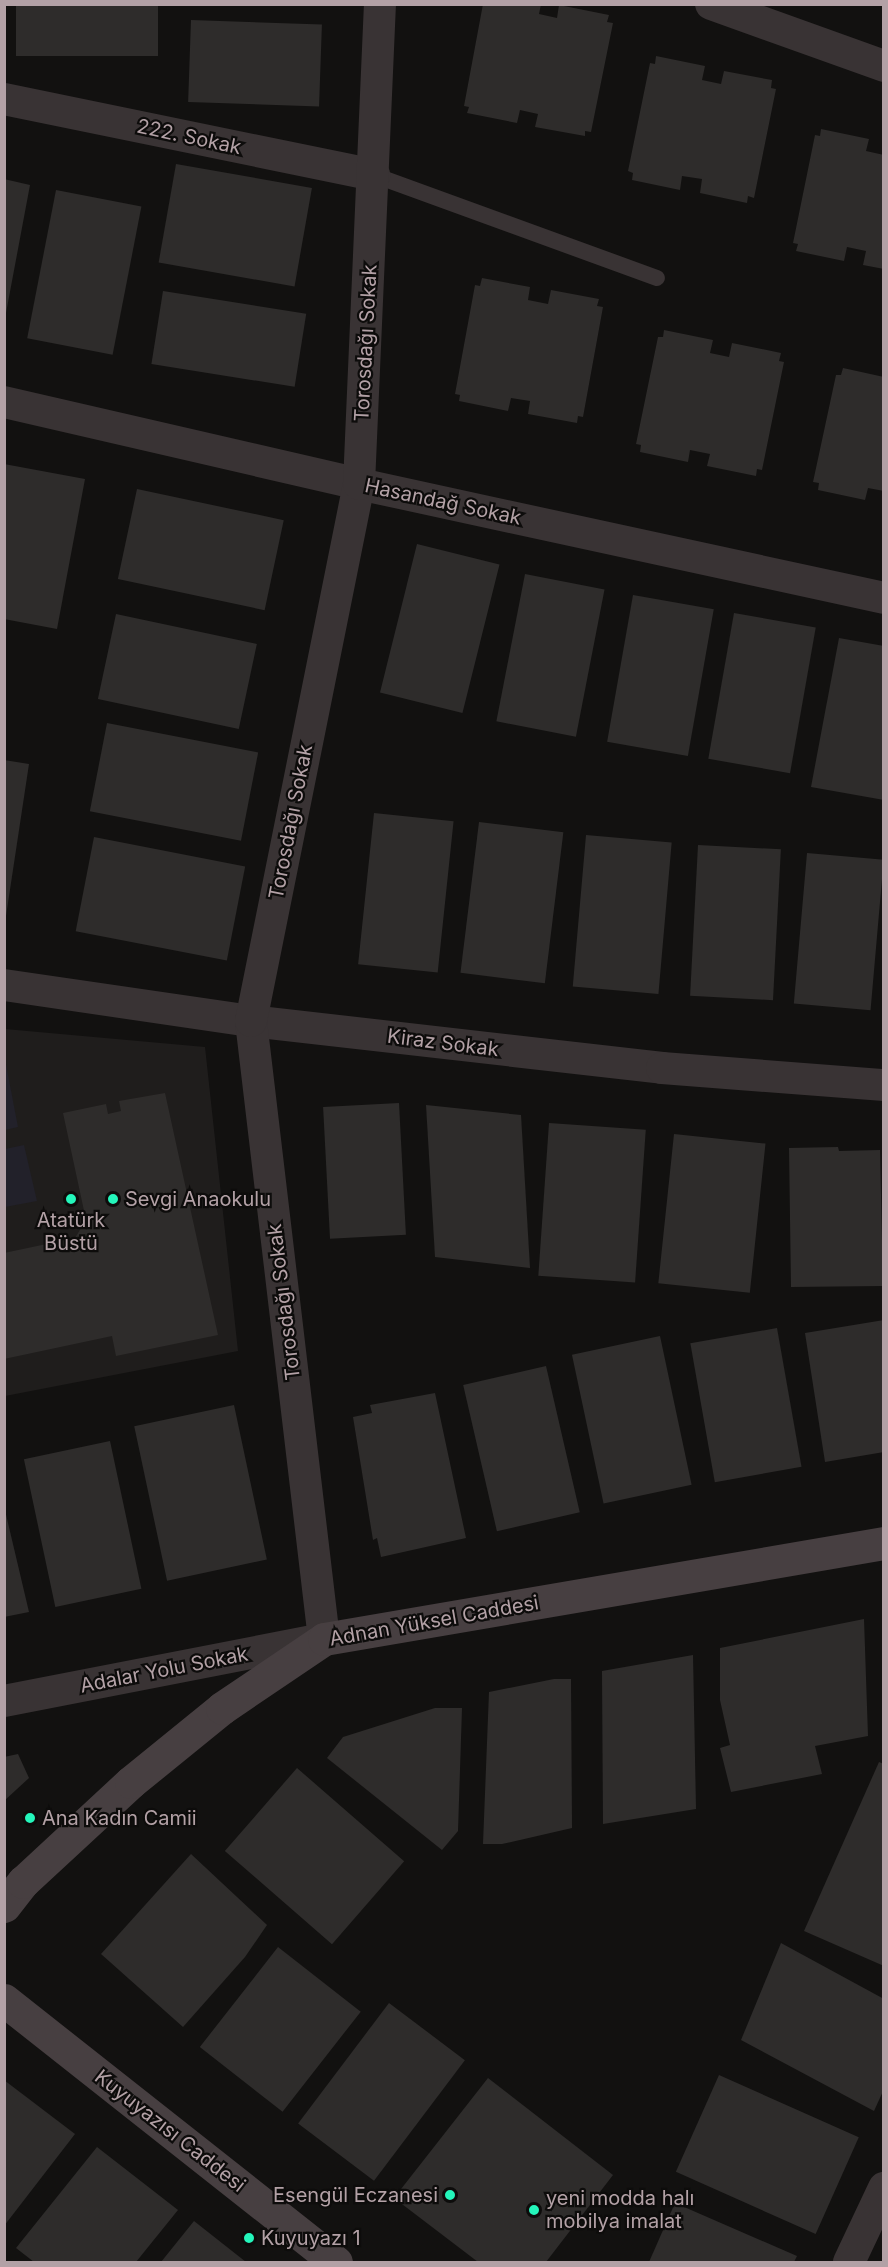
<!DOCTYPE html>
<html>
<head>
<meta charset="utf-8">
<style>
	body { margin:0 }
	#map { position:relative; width:888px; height:2267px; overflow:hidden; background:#121110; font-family:Inter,sans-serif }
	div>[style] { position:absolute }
	.built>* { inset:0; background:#1f1d1c }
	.green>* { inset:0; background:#22212a }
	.building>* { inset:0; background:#2e2c2b; transform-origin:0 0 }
	.lane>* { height:16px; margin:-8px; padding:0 8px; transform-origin:8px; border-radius:8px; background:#393334 }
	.street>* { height:32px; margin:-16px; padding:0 16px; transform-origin:16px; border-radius:16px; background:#393334 }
	.secondary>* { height:33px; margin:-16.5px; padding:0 16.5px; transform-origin:16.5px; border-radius:16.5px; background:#473f41 }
	.dots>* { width:16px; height:16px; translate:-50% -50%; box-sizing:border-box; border:3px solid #0d0c0b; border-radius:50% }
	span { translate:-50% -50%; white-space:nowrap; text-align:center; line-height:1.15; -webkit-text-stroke:4.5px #0d0c0b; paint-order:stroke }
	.street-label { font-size:20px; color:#b3a1a6 }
	.poi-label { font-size:20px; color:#b3a1a6 }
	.left { translate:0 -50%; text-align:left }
	.right { translate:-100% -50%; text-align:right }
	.frame { position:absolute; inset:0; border:6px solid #b3a1a6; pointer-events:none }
</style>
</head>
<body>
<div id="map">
	<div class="built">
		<i style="clip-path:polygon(5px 1029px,205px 1047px,238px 1351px,5px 1396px)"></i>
	</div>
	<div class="green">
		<i style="clip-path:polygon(4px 1054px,18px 1127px,5px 1130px,4px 1130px)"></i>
		<i style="clip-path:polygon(24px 1145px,37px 1201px,5px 1207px,5px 1149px)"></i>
	</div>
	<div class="building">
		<i style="left:16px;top:4px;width:142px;height:52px"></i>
		<i style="clip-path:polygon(483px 4px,541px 4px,539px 14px,557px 18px,559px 5px,609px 15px,607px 22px,613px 23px,591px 132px,585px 131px,585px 136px,535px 127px,538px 114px,520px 110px,517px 123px,467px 113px,469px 107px,464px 106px)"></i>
		<i style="left:191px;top:20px;width:131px;height:82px;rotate:2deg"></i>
		<i style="clip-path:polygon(656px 56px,705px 66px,702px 80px,721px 84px,724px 71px,772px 80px,771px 88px,776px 89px,754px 198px,748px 196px,747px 203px,700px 193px,702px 179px,682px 176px,680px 190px,632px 180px,633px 173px,628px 171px,650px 63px,655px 64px)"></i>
		<i style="clip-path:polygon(821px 129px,869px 139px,866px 151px,884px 155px,884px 269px,863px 265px,866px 251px,847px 247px,844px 261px,796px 251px,798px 244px,793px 243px,815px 135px,820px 136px)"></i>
		<i style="left:176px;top:164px;width:138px;height:100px;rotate:10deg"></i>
		<i style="clip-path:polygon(4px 179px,30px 185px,6px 313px,4px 313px)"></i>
		<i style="left:56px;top:190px;width:87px;height:151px;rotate:11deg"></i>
		<i style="clip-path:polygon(482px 278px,530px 287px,528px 300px,548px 304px,551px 290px,599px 299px,597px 306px,603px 307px,583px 417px,578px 416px,577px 423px,528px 414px,530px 401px,511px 398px,508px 411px,459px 401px,460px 395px,455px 394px,475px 285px,480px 286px)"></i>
		<i style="left:163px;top:291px;width:145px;height:74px;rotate:9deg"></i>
		<i style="clip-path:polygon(664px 330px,713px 340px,710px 353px,729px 357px,732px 343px,781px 353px,779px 361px,784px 362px,762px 470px,757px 469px,756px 476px,707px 466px,710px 454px,690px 450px,688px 462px,640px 452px,641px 445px,636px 444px,658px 337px,663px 337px)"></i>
		<i style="clip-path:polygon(843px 368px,884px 377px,884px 491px,868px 488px,865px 500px,818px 490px,819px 483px,813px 482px,836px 375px,841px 375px)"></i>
		<i style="clip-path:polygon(4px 464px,85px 479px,57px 629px,4px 619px)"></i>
		<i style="left:137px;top:489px;width:150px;height:92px;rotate:12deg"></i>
		<i style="left:417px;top:544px;width:85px;height:153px;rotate:14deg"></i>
		<i style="left:525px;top:574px;width:81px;height:150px;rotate:11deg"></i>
		<i style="left:633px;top:595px;width:82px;height:149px;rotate:10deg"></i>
		<i style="left:734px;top:613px;width:83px;height:148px;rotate:10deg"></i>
		<i style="left:116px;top:614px;width:144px;height:87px;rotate:12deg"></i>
		<i style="clip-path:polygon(839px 638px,884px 646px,884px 800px,811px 787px)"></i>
		<i style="left:107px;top:723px;width:154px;height:90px;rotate:11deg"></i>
		<i style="clip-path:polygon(4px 760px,29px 764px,6px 916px,4px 916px)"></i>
		<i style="left:374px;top:813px;width:80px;height:152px;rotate:6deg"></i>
		<i style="left:479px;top:822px;width:85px;height:152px;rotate:7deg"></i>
		<i style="left:586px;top:835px;width:86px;height:152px;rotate:5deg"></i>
		<i style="left:94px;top:837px;width:154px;height:96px;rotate:11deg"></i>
		<i style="left:698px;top:845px;width:83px;height:151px;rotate:3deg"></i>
		<i style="left:807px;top:853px;width:77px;height:151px;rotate:5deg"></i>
		<i style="clip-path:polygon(165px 1093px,218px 1335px,116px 1356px,112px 1336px,4px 1359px,4px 1253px,75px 1238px,86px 1220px,63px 1113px,106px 1104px,108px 1114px,121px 1111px,119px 1101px)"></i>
		<i style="left:399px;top:1103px;width:132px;height:76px;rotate:87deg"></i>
		<i style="clip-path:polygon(426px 1105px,521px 1115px,530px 1268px,435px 1257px)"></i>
		<i style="left:549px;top:1123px;width:97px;height:153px;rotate:4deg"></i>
		<i style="left:674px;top:1134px;width:92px;height:150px;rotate:6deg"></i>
		<i style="clip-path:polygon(838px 1147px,839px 1151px,880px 1150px,883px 1286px,791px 1287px,789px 1148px)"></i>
		<i style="clip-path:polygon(884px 1320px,884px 1452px,825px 1462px,805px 1333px)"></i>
		<i style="left:777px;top:1328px;width:141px;height:88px;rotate:80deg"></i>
		<i style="left:660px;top:1336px;width:152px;height:90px;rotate:78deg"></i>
		<i style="left:546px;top:1366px;width:150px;height:85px;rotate:77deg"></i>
		<i style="clip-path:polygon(435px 1393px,466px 1538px,381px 1557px,377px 1538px,373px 1540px,353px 1417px,372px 1413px,370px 1405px)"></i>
		<i style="left:234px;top:1405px;width:158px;height:102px;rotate:78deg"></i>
		<i style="left:110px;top:1441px;width:151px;height:88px;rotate:78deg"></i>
		<i style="clip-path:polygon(4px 1506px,29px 1612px,4px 1617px)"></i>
		<i style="clip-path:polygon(864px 1619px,868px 1736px,815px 1746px,822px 1774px,731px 1792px,720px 1748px,730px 1745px,720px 1700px,720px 1648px)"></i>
		<i style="clip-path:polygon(693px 1655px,696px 1809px,603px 1824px,602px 1671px)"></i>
		<i style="clip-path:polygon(554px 1679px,571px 1679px,572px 1828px,502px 1844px,483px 1844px,489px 1692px)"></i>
		<i style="clip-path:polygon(435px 1708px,462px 1708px,458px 1831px,442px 1850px,327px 1758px,343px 1737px)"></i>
		<i style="clip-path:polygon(18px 1754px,29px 1778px,4px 1801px,4px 1757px)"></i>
		<i style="clip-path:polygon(879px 1762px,884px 1764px,884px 1966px,804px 1931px)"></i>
		<i style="left:297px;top:1768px;width:142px;height:110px;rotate:41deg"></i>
		<i style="clip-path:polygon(191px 1854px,267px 1925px,245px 1957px,183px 2027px,101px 1954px)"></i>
		<i style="clip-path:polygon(781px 1943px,884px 1999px,884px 2089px,874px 2111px,741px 2040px)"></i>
		<i style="left:278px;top:1947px;width:105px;height:127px;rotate:38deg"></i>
		<i style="left:389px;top:2003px;width:95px;height:151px;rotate:37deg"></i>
		<i style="left:719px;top:2075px;width:153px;height:106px;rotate:24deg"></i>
		<i style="clip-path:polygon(488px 2078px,613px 2175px,546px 2262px,478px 2262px,394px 2198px)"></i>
		<i style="clip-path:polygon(4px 2080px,75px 2134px,4px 2226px)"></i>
		<i style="clip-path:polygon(97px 2147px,178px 2210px,136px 2262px,34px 2262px,16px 2248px)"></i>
		<i style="clip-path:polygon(675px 2203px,797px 2256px,794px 2262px,649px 2262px)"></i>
		<i style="clip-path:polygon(194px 2221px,246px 2262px,161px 2262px)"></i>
	</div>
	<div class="lane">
		<i style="left:374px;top:175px;width:301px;rotate:20deg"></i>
	</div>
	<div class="street">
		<i style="left:711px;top:4px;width:184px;rotate:19.7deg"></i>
		<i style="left:4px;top:99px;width:378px;rotate:11.6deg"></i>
		<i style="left:4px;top:402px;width:364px;rotate:13deg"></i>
		<i style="left:359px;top:484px;width:537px;rotate:12.25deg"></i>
		<i style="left:4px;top:985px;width:250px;rotate:8.3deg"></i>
		<i style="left:251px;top:1021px;width:414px;rotate:6.5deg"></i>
		<i style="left:662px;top:1068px;width:223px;rotate:4.4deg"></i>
		<i style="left:4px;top:1701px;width:326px;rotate:-11deg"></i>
		<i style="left:324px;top:1639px;width:622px;rotate:-96.74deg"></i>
		<i style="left:251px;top:1021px;width:548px;rotate:-78.63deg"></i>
		<i style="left:359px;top:484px;width:480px;rotate:-87.5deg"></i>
		<i style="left:849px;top:2262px;width:82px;rotate:-64.7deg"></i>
	</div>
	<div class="secondary">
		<i style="left:4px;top:1906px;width:31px;rotate:-52deg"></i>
		<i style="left:23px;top:1882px;width:147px;rotate:-42.8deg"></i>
		<i style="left:131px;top:1782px;width:117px;rotate:-39.1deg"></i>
		<i style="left:222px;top:1708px;width:123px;rotate:-34.1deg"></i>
		<i style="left:324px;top:1639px;width:568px;rotate:-9.73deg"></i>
		<i style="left:4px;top:2000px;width:423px;rotate:38.3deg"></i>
	</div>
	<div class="dots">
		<i style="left:71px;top:1199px;background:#24f6bb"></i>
		<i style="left:113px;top:1199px;background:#24f6bb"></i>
		<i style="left:30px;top:1818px;background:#24f6bb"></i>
		<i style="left:450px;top:2195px;background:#24f6bb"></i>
		<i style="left:534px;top:2210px;background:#24f6bb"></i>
		<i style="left:249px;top:2238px;background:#24f6bb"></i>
	</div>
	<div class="street-label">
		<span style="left:189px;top:137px;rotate:12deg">222. Sokak</span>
		<span style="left:366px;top:343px;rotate:-87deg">Torosdağı Sokak</span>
		<span style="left:443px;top:502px;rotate:12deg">Hasandağ Sokak</span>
		<span style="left:291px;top:822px;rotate:-79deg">Torosdağı Sokak</span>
		<span style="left:443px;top:1043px;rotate:7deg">Kiraz Sokak</span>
		<span style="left:284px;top:1302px;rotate:-97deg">Torosdağı Sokak</span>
		<span style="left:434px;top:1621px;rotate:-10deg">Adnan Yüksel Caddesi</span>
		<span style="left:164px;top:1670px;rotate:-11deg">Adalar Yolu Sokak</span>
		<span style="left:170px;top:2131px;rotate:38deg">Kuyuyazısı Caddesi</span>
	</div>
	<div class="poi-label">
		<span class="left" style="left:125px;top:1199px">Sevgi Anaokulu</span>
		<span style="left:71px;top:1232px">Atatürk<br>Büstü</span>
		<span class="left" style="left:42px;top:1818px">Ana Kadın Camii</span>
		<span class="right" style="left:438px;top:2195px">Esengül Eczanesi</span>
		<span class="left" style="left:546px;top:2210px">yeni modda halı<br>mobilya imalat</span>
		<span class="left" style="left:261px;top:2238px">Kuyuyazı 1</span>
	</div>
	<div class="frame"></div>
</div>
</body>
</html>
